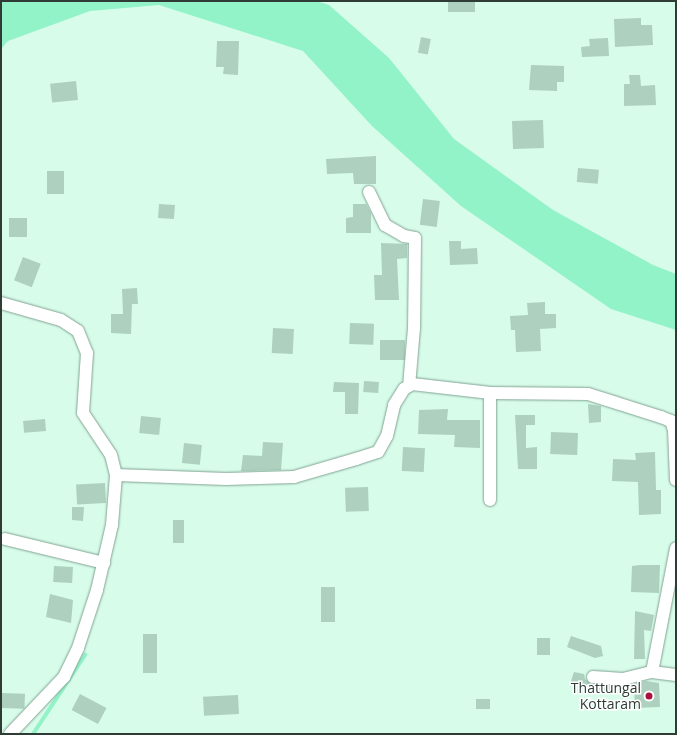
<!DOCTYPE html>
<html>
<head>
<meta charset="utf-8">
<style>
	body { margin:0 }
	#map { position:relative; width:677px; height:735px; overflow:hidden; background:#d8fcea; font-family:"Open Sans",sans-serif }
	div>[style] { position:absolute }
	.water>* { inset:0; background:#92f2c8 }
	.stream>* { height:4px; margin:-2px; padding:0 2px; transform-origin:2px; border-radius:2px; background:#92f2c8 }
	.building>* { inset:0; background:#add0bf; transform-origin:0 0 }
	.roads { filter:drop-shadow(0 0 1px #81a393) drop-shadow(0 0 1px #81a393) }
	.minor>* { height:12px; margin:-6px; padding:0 6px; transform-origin:6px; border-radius:6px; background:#fff }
	.dots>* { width:11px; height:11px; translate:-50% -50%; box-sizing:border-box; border:2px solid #fff; border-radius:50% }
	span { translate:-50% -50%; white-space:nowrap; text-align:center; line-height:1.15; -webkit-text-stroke:3px #fff; paint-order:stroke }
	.poi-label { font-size:14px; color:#2e3c35 }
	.right { translate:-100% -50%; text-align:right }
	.frame { position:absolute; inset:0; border:2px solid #2e3c35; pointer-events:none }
</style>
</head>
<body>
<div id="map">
	<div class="water">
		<i style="clip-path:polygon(1px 1px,316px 1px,329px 5px,389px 58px,454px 139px,553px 210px,653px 265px,676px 274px,676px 330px,611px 309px,461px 206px,372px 126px,303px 51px,159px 5px,90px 11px,8px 41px,1px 49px)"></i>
	</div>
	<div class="stream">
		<i style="left:33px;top:734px;width:95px;rotate:-56.6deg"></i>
	</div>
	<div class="building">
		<i style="left:448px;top:1px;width:27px;height:11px"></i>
		<i style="clip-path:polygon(641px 18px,641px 25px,652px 25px,653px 45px,615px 47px,614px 19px)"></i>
		<i style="left:421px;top:37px;width:10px;height:16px;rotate:11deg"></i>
		<i style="clip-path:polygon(608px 38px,609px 56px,582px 57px,581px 47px,590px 46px,589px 39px)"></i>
		<i style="clip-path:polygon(217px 41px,239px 41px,238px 75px,223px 74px,224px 67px,216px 67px)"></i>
		<i style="clip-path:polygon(531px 65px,564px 66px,564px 82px,557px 82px,557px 91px,529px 90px)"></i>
		<i style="clip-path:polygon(629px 75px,640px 75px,641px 86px,655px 85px,656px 105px,624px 106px,624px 84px,630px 84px)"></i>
		<i style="left:76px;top:81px;width:19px;height:26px;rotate:84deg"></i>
		<i style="left:543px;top:120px;width:28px;height:31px;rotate:88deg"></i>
		<i style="clip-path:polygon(376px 156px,376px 184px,354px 184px,353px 173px,327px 174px,326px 159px)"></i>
		<i style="left:578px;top:168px;width:21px;height:14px;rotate:5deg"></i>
		<i style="left:64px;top:171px;width:23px;height:17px;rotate:90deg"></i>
		<i style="left:423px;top:199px;width:17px;height:26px;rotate:7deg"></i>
		<i style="left:159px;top:204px;width:16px;height:14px;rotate:4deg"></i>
		<i style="clip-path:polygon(353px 204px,366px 204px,371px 213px,371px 233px,346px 233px,346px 218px,353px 217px)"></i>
		<i style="left:9px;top:218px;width:18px;height:19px"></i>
		<i style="clip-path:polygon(449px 241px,461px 241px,461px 249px,477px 248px,478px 264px,450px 265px)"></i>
		<i style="clip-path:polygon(381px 243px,407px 244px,407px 258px,397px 259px,399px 300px,375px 300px,374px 275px,382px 275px)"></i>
		<i style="left:23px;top:257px;width:19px;height:25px;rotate:21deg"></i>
		<i style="clip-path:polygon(137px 288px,138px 304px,132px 304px,131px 334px,111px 333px,111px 314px,123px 314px,122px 289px)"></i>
		<i style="clip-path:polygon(545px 302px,545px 314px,556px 314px,556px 328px,540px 329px,541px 351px,516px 352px,515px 330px,511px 330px,510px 316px,528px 315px,527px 303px)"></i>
		<i style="left:350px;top:323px;width:24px;height:21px;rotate:2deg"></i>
		<i style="left:273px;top:328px;width:21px;height:25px;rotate:3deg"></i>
		<i style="left:380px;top:340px;width:25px;height:20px"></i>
		<i style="left:364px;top:381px;width:15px;height:11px;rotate:4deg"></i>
		<i style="clip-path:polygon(334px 382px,359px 383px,358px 414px,345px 414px,345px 392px,333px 392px)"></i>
		<i style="clip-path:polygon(588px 404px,601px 406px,601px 422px,589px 423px)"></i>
		<i style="clip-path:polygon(448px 409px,447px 420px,480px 420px,480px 448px,454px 447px,455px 435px,418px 434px,419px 410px)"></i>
		<i style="clip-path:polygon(515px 415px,535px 415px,535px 425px,526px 425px,526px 448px,537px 447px,537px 469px,518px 469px)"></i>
		<i style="left:141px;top:416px;width:20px;height:17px;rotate:6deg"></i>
		<i style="left:45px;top:419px;width:12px;height:22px;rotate:85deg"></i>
		<i style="left:551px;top:432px;width:27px;height:22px;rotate:2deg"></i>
		<i style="clip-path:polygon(263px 442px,283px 443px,281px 470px,241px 471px,243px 455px,262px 456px)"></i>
		<i style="left:184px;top:443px;width:18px;height:20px;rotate:6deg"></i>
		<i style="left:403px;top:447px;width:22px;height:24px;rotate:3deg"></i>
		<i style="clip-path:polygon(655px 452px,656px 490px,661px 490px,661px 514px,639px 515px,638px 482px,612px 481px,613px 459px,636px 460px,635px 453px)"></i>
		<i style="left:105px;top:483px;width:20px;height:29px;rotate:87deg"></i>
		<i style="left:368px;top:487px;width:24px;height:23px;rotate:88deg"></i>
		<i style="clip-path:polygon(72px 507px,84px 507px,83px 521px,72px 520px)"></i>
		<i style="left:173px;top:520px;width:11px;height:23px"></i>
		<i style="clip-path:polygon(640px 565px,660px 565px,659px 593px,631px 592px,632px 566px)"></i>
		<i style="left:54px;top:566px;width:19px;height:16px;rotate:3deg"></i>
		<i style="left:321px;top:587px;width:14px;height:35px"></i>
		<i style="clip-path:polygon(50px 594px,73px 600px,71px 623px,46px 617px)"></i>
		<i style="clip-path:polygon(635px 611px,654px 615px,651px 631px,644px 630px,645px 659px,634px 659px)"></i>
		<i style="left:143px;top:634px;width:14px;height:39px"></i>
		<i style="clip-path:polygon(571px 636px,601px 646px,603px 656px,595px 658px,567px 647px)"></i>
		<i style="left:537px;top:638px;width:13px;height:17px"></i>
		<i style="clip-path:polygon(574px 672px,584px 674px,585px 679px,592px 684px,614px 686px,613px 692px,570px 684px)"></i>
		<i style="clip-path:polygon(646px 681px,659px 683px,660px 707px,635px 708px,634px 684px)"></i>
		<i style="left:1px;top:693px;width:24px;height:15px;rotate:2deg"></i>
		<i style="left:80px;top:694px;width:30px;height:18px;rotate:28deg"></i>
		<i style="left:238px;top:695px;width:19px;height:35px;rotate:87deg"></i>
		<i style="left:476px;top:699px;width:14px;height:10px"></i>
	</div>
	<div class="roads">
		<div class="minor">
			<i style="left:369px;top:192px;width:37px;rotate:64deg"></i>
			<i style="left:385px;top:225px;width:22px;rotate:30deg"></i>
			<i style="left:404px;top:236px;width:11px;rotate:10deg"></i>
			<i style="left:415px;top:238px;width:90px;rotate:90.6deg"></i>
			<i style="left:414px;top:328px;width:58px;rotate:94.9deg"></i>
			<i style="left:1px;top:303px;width:62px;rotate:15.8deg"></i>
			<i style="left:61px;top:320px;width:20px;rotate:33deg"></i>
			<i style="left:78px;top:331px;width:24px;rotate:68deg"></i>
			<i style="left:87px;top:353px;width:60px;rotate:93.8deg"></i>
			<i style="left:83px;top:413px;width:50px;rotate:56.3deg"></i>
			<i style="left:111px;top:455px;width:21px;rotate:76deg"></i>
			<i style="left:490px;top:393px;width:107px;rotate:90deg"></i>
			<i style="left:5px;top:539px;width:102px;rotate:13.6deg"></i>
			<i style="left:652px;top:672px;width:24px;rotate:7deg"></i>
			<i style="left:593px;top:677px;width:30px;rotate:4deg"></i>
			<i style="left:623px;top:679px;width:30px;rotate:-14deg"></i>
			<i style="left:652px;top:672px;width:126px;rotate:-79deg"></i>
			<i style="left:10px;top:734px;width:79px;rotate:-46.5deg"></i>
			<i style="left:64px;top:677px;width:32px;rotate:-64deg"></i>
			<i style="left:78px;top:648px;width:61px;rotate:-71.9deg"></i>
			<i style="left:97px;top:590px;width:67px;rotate:-77deg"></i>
			<i style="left:112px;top:525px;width:50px;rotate:-85.4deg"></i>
			<i style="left:116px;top:475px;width:110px;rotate:2.1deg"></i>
			<i style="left:226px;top:479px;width:68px;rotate:-1.7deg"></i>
			<i style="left:294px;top:477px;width:65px;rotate:-16.2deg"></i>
			<i style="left:356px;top:459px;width:23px;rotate:-18deg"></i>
			<i style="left:378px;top:452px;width:18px;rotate:-61deg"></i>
			<i style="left:387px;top:436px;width:32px;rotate:-77deg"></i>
			<i style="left:394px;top:405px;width:19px;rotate:-58deg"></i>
			<i style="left:404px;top:389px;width:9px;rotate:-32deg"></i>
			<i style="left:412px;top:384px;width:79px;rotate:6.6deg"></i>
			<i style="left:490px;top:393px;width:98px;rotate:0.6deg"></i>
			<i style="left:588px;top:394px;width:77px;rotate:17.5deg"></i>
			<i style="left:661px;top:417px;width:11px;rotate:22deg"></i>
			<i style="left:671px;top:421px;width:9px;rotate:72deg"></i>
			<i style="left:674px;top:430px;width:50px;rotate:87.7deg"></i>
		</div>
	</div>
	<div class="dots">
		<i style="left:649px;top:696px;background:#a9123b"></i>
	</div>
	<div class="poi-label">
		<span class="right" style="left:641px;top:696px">Thattungal<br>Kottaram</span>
	</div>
	<div class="frame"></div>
</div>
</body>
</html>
